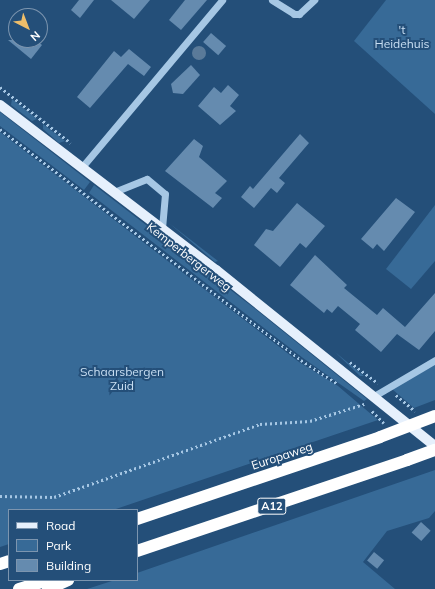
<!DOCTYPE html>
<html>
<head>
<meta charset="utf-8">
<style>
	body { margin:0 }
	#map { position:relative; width:435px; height:589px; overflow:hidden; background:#244f79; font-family:Mulish,sans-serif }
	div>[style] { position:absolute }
	.green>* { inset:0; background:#376a97 }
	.water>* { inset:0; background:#5a7a99 }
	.round { border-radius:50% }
	.building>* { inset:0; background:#658baf; transform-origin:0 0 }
	.path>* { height:2.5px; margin-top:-1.25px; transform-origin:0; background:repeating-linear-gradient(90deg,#a6c7e4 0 2px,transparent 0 5px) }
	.minor>* { height:7px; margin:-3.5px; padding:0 3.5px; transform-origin:3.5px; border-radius:3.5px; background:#a6c7e4 }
	.major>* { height:10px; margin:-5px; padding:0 5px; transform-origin:5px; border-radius:5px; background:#e6f0fc }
	.highway>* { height:12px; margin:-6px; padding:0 6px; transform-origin:6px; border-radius:6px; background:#fff }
	.highway-bridge>* { height:12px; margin:-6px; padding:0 6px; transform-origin:6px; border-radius:6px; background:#fff }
	span { translate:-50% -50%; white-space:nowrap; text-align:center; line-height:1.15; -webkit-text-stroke:4px #244f79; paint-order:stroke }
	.shield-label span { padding:1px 3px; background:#244f79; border:1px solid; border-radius:3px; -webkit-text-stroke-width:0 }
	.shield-label { font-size:11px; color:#fff; font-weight:700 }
	.park-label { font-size:12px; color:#c9dff3 }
	.street-label { font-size:12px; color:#fff }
	.legend { position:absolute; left:8px; top:509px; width:130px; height:72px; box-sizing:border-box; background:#244f79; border:1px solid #7c95af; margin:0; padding:5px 7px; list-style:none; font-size:12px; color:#fff }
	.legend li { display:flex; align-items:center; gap:8px; height:20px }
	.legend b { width:20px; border:1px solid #7c95af }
	.north { position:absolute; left:8px; top:8px; width:40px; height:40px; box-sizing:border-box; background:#244f79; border:1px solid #7c95af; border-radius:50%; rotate:138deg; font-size:11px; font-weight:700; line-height:16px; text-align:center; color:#fff }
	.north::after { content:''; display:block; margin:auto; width:14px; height:18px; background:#eebe6a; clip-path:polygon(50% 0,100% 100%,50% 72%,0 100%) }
</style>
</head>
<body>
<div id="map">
	<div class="green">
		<i style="clip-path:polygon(386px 0,435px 0,435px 114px,354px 41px)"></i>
		<i style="clip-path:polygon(12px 99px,37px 119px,32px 121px,11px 105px)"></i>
		<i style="clip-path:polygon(0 112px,90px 182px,84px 190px,0 126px)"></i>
		<i style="clip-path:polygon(43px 124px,65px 141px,59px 143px,43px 129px)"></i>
		<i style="clip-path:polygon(0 132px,299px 362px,338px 386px,378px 420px,113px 510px,9px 510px,9px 544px,0 547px)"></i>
		<i style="clip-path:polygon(94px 185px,254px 308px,367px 399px,364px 401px,303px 358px,89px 193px)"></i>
		<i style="clip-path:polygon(435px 205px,435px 261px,411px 289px,386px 269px)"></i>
		<i style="clip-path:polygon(169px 223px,218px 261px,215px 262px)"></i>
		<i style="clip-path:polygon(335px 352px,364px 376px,360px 376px)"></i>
		<i style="clip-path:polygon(435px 365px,435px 400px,414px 408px,392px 389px)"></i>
		<i style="clip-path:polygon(435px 470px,435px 511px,429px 518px,387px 531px,363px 562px,395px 589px,87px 589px,115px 580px,137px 580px,137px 573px)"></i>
	</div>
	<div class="water">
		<i class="round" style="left:192px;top:46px;width:14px;height:14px"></i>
	</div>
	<div class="building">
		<i style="clip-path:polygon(79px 0,94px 0,80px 18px,71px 10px)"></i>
		<i style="clip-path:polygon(111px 0,150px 0,134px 19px)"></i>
		<i style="clip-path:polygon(185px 0,207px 0,181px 30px,169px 20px)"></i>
		<i style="left:211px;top:33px;width:20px;height:12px;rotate:41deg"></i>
		<i style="clip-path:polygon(8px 40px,36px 40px,42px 45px,31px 59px)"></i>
		<i style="clip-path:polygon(129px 49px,151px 67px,144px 76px,128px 64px,90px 108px,77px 97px,114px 51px,121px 57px)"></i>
		<i style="clip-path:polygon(191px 65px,200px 75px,183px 94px,173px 93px,171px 84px)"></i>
		<i style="clip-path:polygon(228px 85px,239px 95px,230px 106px,236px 111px,220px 125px,198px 106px,214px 87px,221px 93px)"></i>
		<i style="clip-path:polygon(300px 134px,309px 143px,279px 178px,285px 183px,277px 193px,271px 188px,254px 208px,241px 197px,250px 186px,253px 189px)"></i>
		<i style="clip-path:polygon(194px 139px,203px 146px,199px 157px,227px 181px,215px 193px,222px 198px,213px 208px,165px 171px)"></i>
		<i style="clip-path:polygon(396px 198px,415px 212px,384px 251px,377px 244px,373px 249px,361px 239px)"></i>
		<i style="clip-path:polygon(297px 203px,325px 226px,306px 248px,300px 243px,280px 267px,254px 245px,266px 229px,273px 231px)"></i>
		<i style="clip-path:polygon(315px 255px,347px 285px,344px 288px,377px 315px,383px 308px,405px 327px,435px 293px,435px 331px,419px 350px,397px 334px,381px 352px,355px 330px,360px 324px,338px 306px,332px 313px,327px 309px,324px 313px,290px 285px)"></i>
		<i style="left:421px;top:522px;width:13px;height:14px;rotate:42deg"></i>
		<i style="left:374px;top:552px;width:13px;height:11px;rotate:39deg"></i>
	</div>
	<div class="path">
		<i style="left:0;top:87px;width:90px;rotate:38.3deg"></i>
		<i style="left:0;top:129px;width:379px;rotate:37.5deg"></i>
		<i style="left:301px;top:360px;width:44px;rotate:33deg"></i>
		<i style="left:350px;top:362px;width:35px;rotate:37deg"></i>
		<i style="left:396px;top:395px;width:25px;rotate:40deg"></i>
		<i style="left:372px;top:411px;width:17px;rotate:45deg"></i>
		<i style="left:0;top:496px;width:54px;rotate:1.1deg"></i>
		<i style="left:54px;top:497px;width:219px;rotate:-19.5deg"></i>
		<i style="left:260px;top:424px;width:50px;rotate:-3.4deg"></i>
		<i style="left:310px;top:421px;width:57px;rotate:-17.5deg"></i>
	</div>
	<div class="minor">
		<i style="left:272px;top:0;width:26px;rotate:32deg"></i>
		<i style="left:294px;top:14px;width:5px"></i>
		<i style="left:299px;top:14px;width:21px;rotate:-43deg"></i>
		<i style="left:82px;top:167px;width:218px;rotate:-50deg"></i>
		<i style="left:114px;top:192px;width:35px;rotate:-22deg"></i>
		<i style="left:147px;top:179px;width:23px;rotate:40deg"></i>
		<i style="left:165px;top:194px;width:35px;rotate:95deg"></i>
		<i style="left:374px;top:396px;width:71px;rotate:-30.5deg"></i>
	</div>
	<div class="major">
		<i style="left:0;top:105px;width:272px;rotate:37.4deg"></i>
		<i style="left:216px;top:270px;width:281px;rotate:38.8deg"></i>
	</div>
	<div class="highway">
		<i style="left:137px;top:519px;width:256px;rotate:-18.6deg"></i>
		<i style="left:137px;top:551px;width:285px;rotate:-18.6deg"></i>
		<i style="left:0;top:564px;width:9px;rotate:-18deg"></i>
		<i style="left:19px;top:589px;width:30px;rotate:-17deg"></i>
		<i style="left:48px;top:589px;width:22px;rotate:-24deg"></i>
	</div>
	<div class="highway-bridge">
		<i style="left:380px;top:437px;width:59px;rotate:-20.9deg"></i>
		<i style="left:407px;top:460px;width:30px;rotate:-20deg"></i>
	</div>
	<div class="shield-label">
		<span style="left:272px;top:506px">A12</span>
	</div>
	<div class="park-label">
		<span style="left:402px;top:37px">'t<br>Heidehuis</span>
		<span style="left:122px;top:379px">Schaarsbergen<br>Zuid</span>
	</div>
	<div class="street-label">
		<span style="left:189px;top:257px;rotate:38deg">Kemperbergerweg</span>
		<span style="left:282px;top:456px;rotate:-18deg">Europaweg</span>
	</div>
	<ul class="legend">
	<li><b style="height:5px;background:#e6f0fc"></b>Road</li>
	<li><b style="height:11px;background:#376a97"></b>Park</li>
	<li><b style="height:11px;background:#658baf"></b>Building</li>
	</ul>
	<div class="north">N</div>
</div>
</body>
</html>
